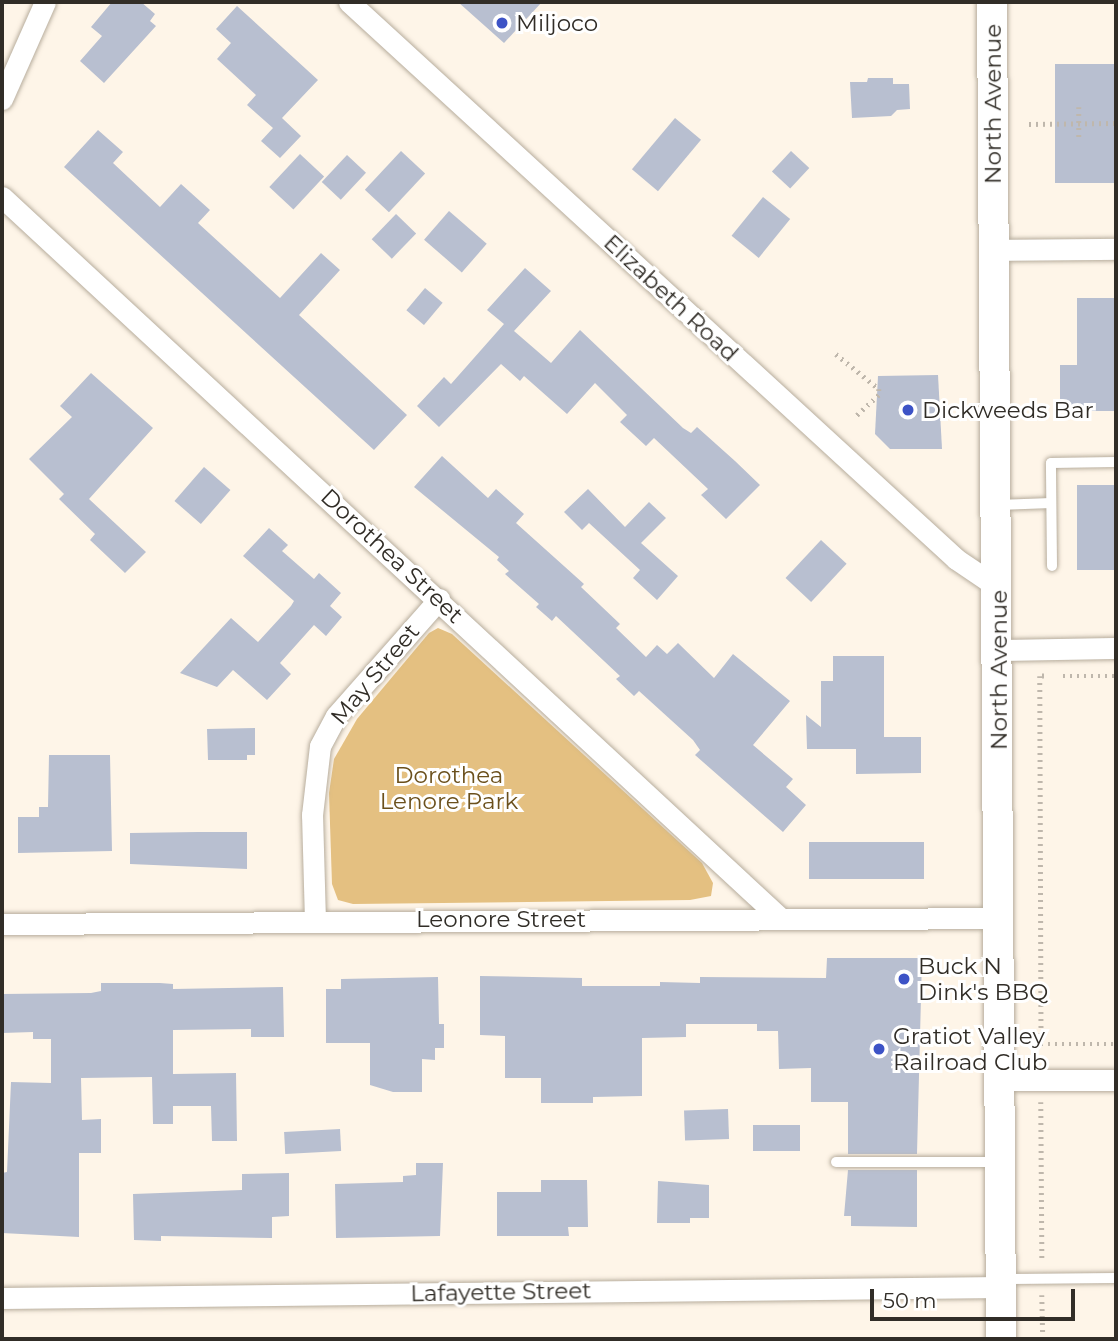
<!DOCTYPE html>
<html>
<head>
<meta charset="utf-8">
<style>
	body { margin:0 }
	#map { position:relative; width:1118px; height:1341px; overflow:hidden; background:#fef5e8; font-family:Montserrat,sans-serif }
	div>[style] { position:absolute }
	.green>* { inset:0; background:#e4c081 }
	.building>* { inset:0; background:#b8bfd0; transform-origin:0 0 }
	.path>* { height:4.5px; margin-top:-2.25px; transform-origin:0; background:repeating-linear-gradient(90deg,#bfb7ac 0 2px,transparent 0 7px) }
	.roads { filter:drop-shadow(0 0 2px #b7ad9d) drop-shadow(0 0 2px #b7ad9d) }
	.service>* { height:10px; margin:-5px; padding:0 5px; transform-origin:5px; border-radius:5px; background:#fff }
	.minor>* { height:21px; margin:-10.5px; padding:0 10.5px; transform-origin:10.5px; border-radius:10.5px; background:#fff }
	.secondary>* { height:30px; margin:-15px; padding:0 15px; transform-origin:15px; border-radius:15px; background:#fff }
	.dots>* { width:19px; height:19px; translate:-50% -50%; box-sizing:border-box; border:4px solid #fff; border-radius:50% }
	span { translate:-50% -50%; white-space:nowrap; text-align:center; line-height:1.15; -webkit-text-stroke:6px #fff; paint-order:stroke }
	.poi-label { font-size:23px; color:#312d27 }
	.left { translate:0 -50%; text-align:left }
	.street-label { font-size:23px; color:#312d27 }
	.park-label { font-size:23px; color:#6b501c }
	.frame { position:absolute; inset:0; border:4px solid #312d27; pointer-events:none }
	.scale { position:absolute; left:870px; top:1289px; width:205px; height:32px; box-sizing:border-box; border:4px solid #312d27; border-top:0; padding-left:9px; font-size:21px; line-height:24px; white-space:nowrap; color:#312d27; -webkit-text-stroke:5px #fff; paint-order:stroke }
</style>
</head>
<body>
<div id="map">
	<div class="green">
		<i style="clip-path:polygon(438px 628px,452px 634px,702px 863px,713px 883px,711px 896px,690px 900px,353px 904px,338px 900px,332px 884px,329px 793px,334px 759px,357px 719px,429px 633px)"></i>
	</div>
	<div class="building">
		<i style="clip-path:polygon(112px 2px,141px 2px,155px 14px,150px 21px,156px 26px,104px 83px,80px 61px,102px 36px,91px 27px)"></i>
		<i style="clip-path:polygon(458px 2px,542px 2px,504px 43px)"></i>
		<i style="clip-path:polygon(237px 6px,318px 80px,282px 118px,301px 136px,280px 158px,261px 141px,273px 128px,247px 105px,256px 95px,217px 59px,231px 43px,216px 29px)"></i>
		<i style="left:1055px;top:64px;width:61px;height:119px"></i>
		<i style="clip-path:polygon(868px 78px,893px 78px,893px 84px,909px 84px,910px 109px,897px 110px,891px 116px,852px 118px,850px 82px,867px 82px)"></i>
		<i style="left:675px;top:118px;width:34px;height:67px;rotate:40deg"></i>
		<i style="clip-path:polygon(98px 130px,123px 152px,113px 163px,160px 207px,181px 184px,210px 210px,198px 223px,280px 298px,321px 253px,340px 270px,299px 315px,407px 415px,374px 450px,64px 167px)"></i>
		<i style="left:401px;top:151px;width:33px;height:53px;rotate:43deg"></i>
		<i style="left:791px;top:151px;width:25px;height:28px;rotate:43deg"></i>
		<i style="left:300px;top:154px;width:33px;height:45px;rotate:43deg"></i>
		<i style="left:347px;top:155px;width:26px;height:37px;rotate:43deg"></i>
		<i style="left:763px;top:197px;width:35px;height:50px;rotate:39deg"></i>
		<i style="left:449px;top:211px;width:50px;height:38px;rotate:41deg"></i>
		<i style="left:396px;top:214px;width:28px;height:35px;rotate:44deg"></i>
		<i style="clip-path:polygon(525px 268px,551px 291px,514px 331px,551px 363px,580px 330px,683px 428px,691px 433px,697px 427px,735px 461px,760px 485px,726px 519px,701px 495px,708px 489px,654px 438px,646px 446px,620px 422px,627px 415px,595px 383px,567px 414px,524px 376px,520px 381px,501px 364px,439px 427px,417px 406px,444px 377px,451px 384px,504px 324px,487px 310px)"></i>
		<i style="left:425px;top:288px;width:23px;height:29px;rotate:40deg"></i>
		<i style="clip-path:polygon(1077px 298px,1116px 298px,1116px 411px,1060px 411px,1060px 365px,1077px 365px)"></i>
		<i style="clip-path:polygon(91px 373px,153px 428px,89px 499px,146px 552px,125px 573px,90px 540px,95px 534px,59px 499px,64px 494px,29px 459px,72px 417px,60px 406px)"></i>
		<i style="clip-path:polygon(938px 375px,942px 449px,890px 449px,875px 434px,878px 376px)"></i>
		<i style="clip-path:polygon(442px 456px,488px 498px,496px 489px,524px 514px,516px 523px,584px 584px,581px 587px,620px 624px,616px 628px,646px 657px,657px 645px,667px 654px,678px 643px,714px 678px,733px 654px,790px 701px,753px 745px,793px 779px,786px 787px,806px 805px,783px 832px,695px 755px,700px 750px,693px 740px,639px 691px,634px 696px,616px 679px,620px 676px,556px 616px,552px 621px,536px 607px,539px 604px,505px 574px,509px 571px,497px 560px,499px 557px,414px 487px)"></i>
		<i style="left:204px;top:467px;width:35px;height:45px;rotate:41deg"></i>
		<i style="left:1077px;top:485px;width:39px;height:85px"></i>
		<i style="clip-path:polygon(588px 489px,625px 527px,649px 502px,666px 518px,641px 543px,678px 576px,657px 600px,633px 578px,640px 570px,589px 523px,582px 530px,564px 512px)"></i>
		<i style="clip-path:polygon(269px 528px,288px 545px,282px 551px,314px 579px,319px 573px,341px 593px,330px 606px,342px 617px,326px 636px,314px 625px,280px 663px,291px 674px,267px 700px,233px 670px,217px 687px,180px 673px,231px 618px,258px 642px,291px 606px,294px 601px,243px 556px)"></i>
		<i style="left:821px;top:540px;width:35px;height:52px;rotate:43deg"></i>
		<i style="clip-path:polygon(833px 656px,884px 656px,884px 737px,921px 737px,921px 773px,856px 774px,856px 749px,807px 749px,806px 715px,821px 727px,821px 681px,833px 681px)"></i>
		<i style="clip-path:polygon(255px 728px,255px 755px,247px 755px,247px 760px,208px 760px,207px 729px)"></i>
		<i style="clip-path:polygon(49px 755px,110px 755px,112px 851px,18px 853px,18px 817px,39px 817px,39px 807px,48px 807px)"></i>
		<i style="clip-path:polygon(198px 832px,247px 832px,247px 869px,130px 864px,130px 833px)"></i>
		<i style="left:924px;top:842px;width:37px;height:115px;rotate:90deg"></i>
		<i style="clip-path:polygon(827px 958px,922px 958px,917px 1154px,848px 1154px,848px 1102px,811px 1102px,811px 1068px,779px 1069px,778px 1031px,757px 1031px,757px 1024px,686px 1024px,686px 1037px,642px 1038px,642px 1096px,593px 1097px,593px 1103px,541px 1103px,541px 1078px,505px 1078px,505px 1036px,480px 1035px,480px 976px,582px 978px,582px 986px,660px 986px,660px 982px,700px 983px,700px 977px,826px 978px)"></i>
		<i style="clip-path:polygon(438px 977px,439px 1024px,444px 1024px,444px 1048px,435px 1048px,435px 1060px,422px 1059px,422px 1092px,393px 1092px,370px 1085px,370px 1043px,326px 1043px,326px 989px,341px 989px,341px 979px)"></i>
		<i style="clip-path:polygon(101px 983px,160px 983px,173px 984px,173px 989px,283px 987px,284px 1037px,251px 1037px,251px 1029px,173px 1030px,173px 1074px,236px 1073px,237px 1141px,212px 1141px,211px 1106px,173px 1106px,173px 1124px,153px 1124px,152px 1077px,81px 1078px,82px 1120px,101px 1119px,101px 1153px,79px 1153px,79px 1237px,2px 1233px,2px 1173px,7px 1172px,11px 1082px,51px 1083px,51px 1039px,33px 1039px,33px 1032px,2px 1033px,2px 994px,91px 993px,101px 991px)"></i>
		<i style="left:728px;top:1109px;width:30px;height:44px;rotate:88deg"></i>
		<i style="left:753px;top:1125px;width:47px;height:26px"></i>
		<i style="left:340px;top:1129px;width:22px;height:56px;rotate:87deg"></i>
		<i style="clip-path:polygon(416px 1163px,443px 1163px,440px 1236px,336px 1238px,335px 1184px,403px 1182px,403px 1176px,416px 1175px)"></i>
		<i style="clip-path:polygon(848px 1170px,917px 1170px,917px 1227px,851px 1226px,851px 1216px,844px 1216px)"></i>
		<i style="clip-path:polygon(289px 1173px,289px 1216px,272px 1217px,272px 1238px,161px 1236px,161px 1241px,134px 1240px,133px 1194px,242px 1190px,242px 1174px)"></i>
		<i style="clip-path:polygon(541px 1180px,587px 1180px,588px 1227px,568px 1227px,569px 1236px,497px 1236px,497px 1192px,541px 1192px)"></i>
		<i style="clip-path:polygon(658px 1181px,709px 1185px,709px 1218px,690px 1218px,690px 1223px,657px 1223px)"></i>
	</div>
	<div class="path">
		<i style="left:1079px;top:107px;width:34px;rotate:90deg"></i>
		<i style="left:1029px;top:124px;width:87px;rotate:-0.7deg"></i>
		<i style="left:836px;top:354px;width:55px;rotate:39.1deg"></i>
		<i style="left:879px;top:389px;width:6px;rotate:90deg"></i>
		<i style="left:879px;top:395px;width:34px;rotate:137deg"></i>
		<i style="left:1044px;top:676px;width:4px;rotate:180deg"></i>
		<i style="left:1040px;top:676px;width:368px;rotate:89.8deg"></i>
		<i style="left:1041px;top:1044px;width:75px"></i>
		<i style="left:1063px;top:676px;width:53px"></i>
		<i style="left:1041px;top:1102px;width:159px;rotate:89.6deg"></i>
		<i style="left:1042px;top:1295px;width:44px;rotate:88.7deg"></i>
	</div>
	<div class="roads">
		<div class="service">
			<i style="left:998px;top:505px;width:53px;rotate:-2.2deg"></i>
			<i style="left:1052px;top:566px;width:103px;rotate:-90.6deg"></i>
			<i style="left:1051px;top:463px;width:65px;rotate:-0.9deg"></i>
			<i style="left:836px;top:1162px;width:162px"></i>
			<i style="left:1004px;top:1279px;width:112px;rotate:-0.5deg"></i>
		</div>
		<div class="minor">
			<i style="left:349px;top:2px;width:824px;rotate:42.54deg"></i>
			<i style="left:956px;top:559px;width:52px;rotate:34deg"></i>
			<i style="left:2px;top:99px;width:106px;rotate:-66.1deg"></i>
			<i style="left:2px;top:197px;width:1059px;rotate:42.82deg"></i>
			<i style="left:993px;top:250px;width:123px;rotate:-0.5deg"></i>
			<i style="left:999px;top:650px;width:117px;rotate:-1deg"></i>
			<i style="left:315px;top:921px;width:106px;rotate:-91.6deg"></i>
			<i style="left:312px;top:815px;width:69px;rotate:-83.4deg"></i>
			<i style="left:320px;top:746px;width:34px;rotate:-62deg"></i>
			<i style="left:336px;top:716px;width:156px;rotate:-48.6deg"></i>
			<i style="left:2px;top:924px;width:997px;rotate:-0.34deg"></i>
			<i style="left:1001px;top:1080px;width:115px"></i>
			<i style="left:2px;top:1298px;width:999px;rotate:-0.63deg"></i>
		</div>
		<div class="secondary">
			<i style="left:992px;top:2px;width:1337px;rotate:89.61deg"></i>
		</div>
	</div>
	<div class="dots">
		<i style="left:502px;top:23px;background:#3d53c6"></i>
		<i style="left:908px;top:410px;background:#3d53c6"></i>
		<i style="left:904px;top:979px;background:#3d53c6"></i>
		<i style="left:879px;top:1049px;background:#3d53c6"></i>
	</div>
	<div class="poi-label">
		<span class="left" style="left:516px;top:23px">Miljoco</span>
		<span class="left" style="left:922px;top:410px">Dickweeds Bar</span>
		<span class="left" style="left:918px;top:979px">Buck N<br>Dink's BBQ</span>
		<span class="left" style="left:893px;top:1049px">Gratiot Valley<br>Railroad Club</span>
	</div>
	<div class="street-label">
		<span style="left:993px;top:104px;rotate:-90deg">North Avenue</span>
		<span style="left:671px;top:298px;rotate:43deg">Elizabeth Road</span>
		<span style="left:392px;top:556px;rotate:43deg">Dorothea Street</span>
		<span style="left:999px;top:670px;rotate:-90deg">North Avenue</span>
		<span style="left:375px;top:674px;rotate:-50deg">May Street</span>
		<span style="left:501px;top:919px">Leonore Street</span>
		<span style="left:501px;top:1292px;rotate:-1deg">Lafayette Street</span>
	</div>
	<div class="park-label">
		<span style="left:449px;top:788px">Dorothea<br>Lenore Park</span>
	</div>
	<div class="frame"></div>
	<div class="scale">50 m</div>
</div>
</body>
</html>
